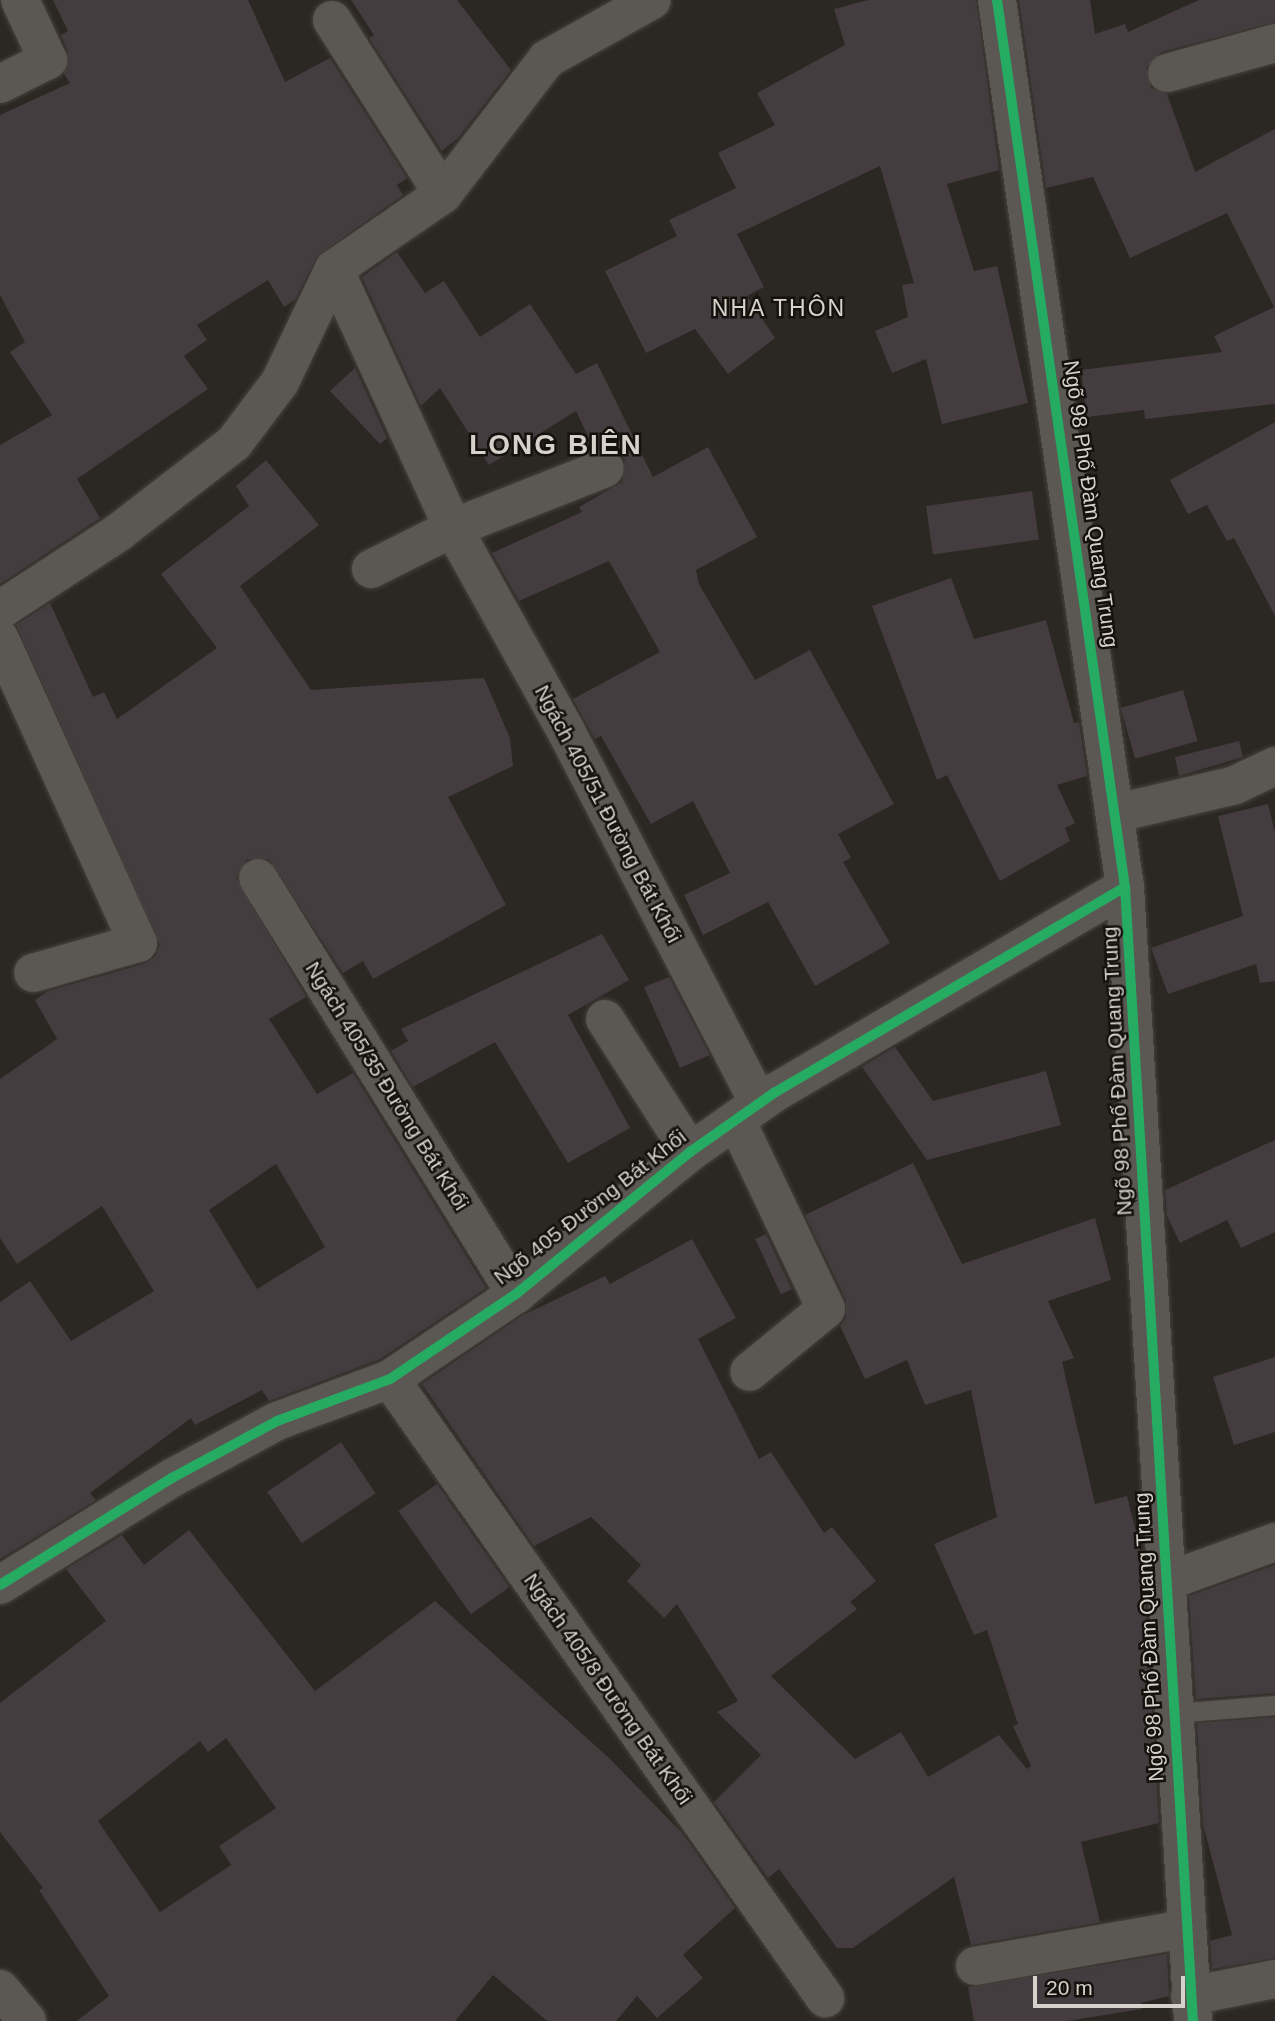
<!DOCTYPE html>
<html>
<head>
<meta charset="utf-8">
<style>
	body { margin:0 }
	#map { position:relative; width:1275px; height:2021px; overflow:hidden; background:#2b2722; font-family:Arial,sans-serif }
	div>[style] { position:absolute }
	.building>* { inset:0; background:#443c3f; transform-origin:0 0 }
	.roads { filter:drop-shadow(0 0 2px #46423e) drop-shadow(0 0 2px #46423e) }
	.service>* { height:19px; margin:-9.5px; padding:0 9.5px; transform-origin:9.5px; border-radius:9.5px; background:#5b5753 }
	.minor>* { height:38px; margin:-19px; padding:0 19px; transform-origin:19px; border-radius:19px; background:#5b5753 }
	.cycleway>* { height:10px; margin:-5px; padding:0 5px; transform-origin:5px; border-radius:5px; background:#26ab63 }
	span { translate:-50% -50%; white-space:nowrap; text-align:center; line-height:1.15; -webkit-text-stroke:5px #15110d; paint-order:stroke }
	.street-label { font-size:21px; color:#d6d2cb }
	.neighbourhood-label { font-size:23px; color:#d6d2cb; letter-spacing:2px }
	.district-label { font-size:28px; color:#d6d2cb; font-weight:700; letter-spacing:2px }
	.scale { position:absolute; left:1033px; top:1976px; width:152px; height:32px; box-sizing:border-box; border:4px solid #d6d2cb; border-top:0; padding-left:9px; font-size:21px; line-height:24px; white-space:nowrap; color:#d6d2cb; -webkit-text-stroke:5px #15110d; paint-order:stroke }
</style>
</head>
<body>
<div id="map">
	<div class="building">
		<i style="clip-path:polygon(53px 0,248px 0,285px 82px,330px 58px,407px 178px,397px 185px,403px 195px,317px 256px,295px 300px,284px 307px,268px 280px,197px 325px,207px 340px,184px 356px,208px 389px,77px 479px,100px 518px,0 584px,0 445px,52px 415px,10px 352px,25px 342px,0 295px,0 115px,70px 83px,64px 74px,68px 51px,61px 35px,68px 31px)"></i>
		<i style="clip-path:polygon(351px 0,457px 0,511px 70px,458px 138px,442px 151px,369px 38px,374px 35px)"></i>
		<i style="clip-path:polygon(868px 0,976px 0,999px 170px,947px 184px,974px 271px,997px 266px,1028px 403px,942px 424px,926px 359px,892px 373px,875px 331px,908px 317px,902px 285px,914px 283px,880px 166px,737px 234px,764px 287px,747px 296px,775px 338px,728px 374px,695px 329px,646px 353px,605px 271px,677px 236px,669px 220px,736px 188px,718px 153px,775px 125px,757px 93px,845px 45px,834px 9px)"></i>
		<i style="clip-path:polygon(1019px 0,1090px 0,1095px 34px,1125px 24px,1128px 32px,1199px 0,1275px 0,1275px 22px,1161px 52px,1146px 68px,1151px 88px,1167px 94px,1195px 172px,1275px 129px,1275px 404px,1145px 419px,1144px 410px,1087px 417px,1081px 370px,1222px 352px,1214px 336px,1274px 307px,1227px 213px,1130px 258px,1093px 177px,1046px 188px)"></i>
		<i style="clip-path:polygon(397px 252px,425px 293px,444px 281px,480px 337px,530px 304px,576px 374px,597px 363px,653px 477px,708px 447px,757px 537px,696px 570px,699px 584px,755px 680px,810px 650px,894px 804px,838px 834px,851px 858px,843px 862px,890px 943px,815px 986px,768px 902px,703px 935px,684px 895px,730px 873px,693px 801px,651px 824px,601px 736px,595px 739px,573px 699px,660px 652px,609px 561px,519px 601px,492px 553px,582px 512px,579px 507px,622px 482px,625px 459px,609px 447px,594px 449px,576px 411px,489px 465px,440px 388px,421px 406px,362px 277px)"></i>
		<i style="clip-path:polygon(355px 368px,387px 438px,380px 444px,330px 391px)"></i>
		<i style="clip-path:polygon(1275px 422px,1275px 616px,1234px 538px,1227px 541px,1207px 505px,1188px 514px,1170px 480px)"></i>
		<i style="clip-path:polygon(evenodd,266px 460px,319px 525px,240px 586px,311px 690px,484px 678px,510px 738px,513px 766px,448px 797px,506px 905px,373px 979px,363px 961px,343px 973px,269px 859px,247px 859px,236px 878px,306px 997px,269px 1019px,317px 1094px,353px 1073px,486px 1288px,380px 1359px,269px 1401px,262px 1390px,195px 1425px,191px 1418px,90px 1493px,96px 1500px,0 1559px,0 1302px,30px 1281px,71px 1341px,154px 1291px,102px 1206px,17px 1264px,0 1238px,0 1079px,57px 1039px,35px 1000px,48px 991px,144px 964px,155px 957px,160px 945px,16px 625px,50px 603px,93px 697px,104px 692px,117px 719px,217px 648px,161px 574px,249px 506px,236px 486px,266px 460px,276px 1164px,325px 1247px,257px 1289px,209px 1210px,276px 1164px)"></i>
		<i style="left:1032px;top:491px;width:49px;height:107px;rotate:82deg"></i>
		<i style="clip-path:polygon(951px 578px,974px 639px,1046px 620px,1074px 723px,1079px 722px,1087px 776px,1057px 785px,1075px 823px,1065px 828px,1070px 841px,1000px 881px,947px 775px,937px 780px,872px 606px)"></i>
		<i style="left:1183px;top:690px;width:53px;height:65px;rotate:74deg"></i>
		<i style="clip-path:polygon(1239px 741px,1243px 757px,1179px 776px,1175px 757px)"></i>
		<i style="clip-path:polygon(1268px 804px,1275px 833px,1275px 981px,1260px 983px,1256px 964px,1168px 994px,1151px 948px,1243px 916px,1218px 816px)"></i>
		<i style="clip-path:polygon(602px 934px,629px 980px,568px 1015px,630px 1128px,568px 1163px,495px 1042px,413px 1087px,391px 1051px,408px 1041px,401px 1029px)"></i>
		<i style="clip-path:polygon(669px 977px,710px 1055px,680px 1068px,644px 987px)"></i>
		<i style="clip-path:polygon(895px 1047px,933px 1101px,1046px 1071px,1061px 1125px,927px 1160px,862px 1067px)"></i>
		<i style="clip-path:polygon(1275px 1140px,1275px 1232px,1241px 1248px,1227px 1220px,1180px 1243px,1167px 1216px,1165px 1190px)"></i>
		<i style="clip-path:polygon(913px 1163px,962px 1264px,1095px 1218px,1111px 1280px,1048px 1301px,1074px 1358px,1062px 1362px,1095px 1504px,1127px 1496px,1143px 1560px,1159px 1823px,1081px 1842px,1100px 1922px,971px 1945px,954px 1877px,853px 1948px,837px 1948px,779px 1869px,768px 1878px,714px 1802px,761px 1755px,717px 1712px,738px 1701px,677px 1604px,664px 1618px,627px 1581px,641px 1565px,591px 1517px,534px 1546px,422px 1384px,523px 1315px,605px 1276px,610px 1284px,692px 1239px,736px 1318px,698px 1339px,759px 1459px,771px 1452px,824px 1533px,832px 1527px,876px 1581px,850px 1602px,857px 1609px,771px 1676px,855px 1759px,901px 1732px,928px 1777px,999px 1735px,1027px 1769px,1031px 1766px,1013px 1726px,1018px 1724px,987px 1630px,974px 1635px,934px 1544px,997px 1517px,971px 1390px,925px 1405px,907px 1360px,865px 1379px,840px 1326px,846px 1318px,846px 1300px,805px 1215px)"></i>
		<i style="left:766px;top:1234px;width:61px;height:12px;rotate:65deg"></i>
		<i style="clip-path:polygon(1275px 1357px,1275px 1432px,1234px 1445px,1213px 1377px)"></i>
		<i style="left:341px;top:1442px;width:62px;height:89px;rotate:56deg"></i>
		<i style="left:437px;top:1484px;width:126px;height:47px;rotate:55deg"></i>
		<i style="clip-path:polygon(evenodd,189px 1530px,315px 1691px,435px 1601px,609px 1758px,683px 1834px,735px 1908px,683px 1955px,703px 1978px,657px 2018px,637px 1996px,616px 2021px,547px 2021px,493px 1975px,455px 2021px,77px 2021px,109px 1996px,39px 1890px,43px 1888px,0 1832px,0 1703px,106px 1621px,66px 1569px,122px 1535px,144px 1565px,189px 1530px,226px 1738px,276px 1808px,219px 1846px,231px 1865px,160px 1912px,98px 1821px,200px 1741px,208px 1752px,226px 1738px)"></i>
		<i style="clip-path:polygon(1275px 1565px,1275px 1693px,1196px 1699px,1189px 1596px)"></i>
		<i style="clip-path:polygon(1275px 1717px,1275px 1958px,1212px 1969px,1210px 1941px,1232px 1935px,1203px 1824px,1197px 1723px)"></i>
		<i style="clip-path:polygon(1167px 1954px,1169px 1996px,1141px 2003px,1142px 2009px,1067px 2021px,974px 2021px,968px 1987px)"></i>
	</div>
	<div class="roads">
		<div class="service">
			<i style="left:1173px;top:1713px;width:102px;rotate:-4.5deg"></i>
		</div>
		<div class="minor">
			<i style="left:997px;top:0;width:896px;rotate:81.79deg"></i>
			<i style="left:1125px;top:887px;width:1136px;rotate:86.57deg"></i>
			<i style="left:332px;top:20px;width:206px;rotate:57.5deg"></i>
			<i style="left:1167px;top:73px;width:112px;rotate:-15.5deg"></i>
			<i style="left:0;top:84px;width:54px;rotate:-26.6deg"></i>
			<i style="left:48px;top:60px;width:66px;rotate:-115deg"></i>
			<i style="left:334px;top:269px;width:285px;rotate:65.3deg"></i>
			<i style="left:453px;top:528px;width:235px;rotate:60.9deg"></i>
			<i style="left:567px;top:733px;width:417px;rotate:62.6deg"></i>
			<i style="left:371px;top:569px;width:92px;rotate:-26.6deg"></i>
			<i style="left:453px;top:528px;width:163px;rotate:-21.5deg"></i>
			<i style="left:0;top:610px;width:142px;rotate:-33.2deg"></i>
			<i style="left:119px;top:532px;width:145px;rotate:-37.7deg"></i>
			<i style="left:234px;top:443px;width:76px;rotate:-53deg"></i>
			<i style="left:280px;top:382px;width:125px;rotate:-64.5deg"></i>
			<i style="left:334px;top:269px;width:132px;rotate:-34.5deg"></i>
			<i style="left:443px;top:194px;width:170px;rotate:-52.4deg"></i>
			<i style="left:547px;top:59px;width:120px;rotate:-29.3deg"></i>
			<i style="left:0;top:639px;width:334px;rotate:65.6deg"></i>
			<i style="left:138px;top:943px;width:109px;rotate:164.1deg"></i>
			<i style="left:1117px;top:813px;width:121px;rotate:-13.3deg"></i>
			<i style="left:1235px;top:785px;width:44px;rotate:-25.4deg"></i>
			<i style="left:258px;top:878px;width:490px;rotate:58.2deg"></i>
			<i style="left:605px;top:1019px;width:158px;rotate:57.4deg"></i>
			<i style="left:736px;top:1120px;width:209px;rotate:64.5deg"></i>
			<i style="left:826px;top:1309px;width:99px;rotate:140.7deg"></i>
			<i style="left:390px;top:1379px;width:757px;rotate:54.9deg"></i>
			<i style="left:1165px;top:1582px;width:117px;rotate:-20deg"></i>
			<i style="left:0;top:1585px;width:203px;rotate:-31.9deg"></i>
			<i style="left:172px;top:1478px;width:119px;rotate:-28.5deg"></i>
			<i style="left:277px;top:1421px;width:121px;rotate:-20.4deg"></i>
			<i style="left:390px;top:1379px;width:152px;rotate:-34deg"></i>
			<i style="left:516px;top:1294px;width:225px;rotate:-39.2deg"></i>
			<i style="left:690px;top:1152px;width:103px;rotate:-35.1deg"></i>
			<i style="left:774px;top:1093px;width:407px;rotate:-30.4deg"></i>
			<i style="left:975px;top:1966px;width:213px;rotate:-10deg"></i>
			<i style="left:0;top:1989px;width:42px;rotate:49.8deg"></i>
			<i style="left:1190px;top:1996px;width:87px;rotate:-11.3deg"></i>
		</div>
	</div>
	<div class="cycleway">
		<i style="left:997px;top:0;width:896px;rotate:81.79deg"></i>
		<i style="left:1125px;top:887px;width:1136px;rotate:86.57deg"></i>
		<i style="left:0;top:1585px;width:203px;rotate:-31.9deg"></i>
		<i style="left:172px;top:1478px;width:119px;rotate:-28.5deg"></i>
		<i style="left:277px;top:1421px;width:121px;rotate:-20.4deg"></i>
		<i style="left:390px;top:1379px;width:152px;rotate:-34deg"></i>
		<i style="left:516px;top:1294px;width:225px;rotate:-39.2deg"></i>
		<i style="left:690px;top:1152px;width:103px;rotate:-35.1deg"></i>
		<i style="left:774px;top:1093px;width:407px;rotate:-30.4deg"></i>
	</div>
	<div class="street-label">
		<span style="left:1091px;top:504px;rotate:82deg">Ngõ 98 Phố Đàm Quang Trung</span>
		<span style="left:608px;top:814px;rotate:62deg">Ngách 405/51 Đường Bát Khối</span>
		<span style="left:1117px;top:1071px;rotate:-93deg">Ngõ 98 Phố Đàm Quang Trung</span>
		<span style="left:387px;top:1086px;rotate:58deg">Ngách 405/35 Đường Bát Khối</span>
		<span style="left:590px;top:1207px;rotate:-38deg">Ngõ 405 Đường Bát Khối</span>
		<span style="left:1149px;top:1637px;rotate:-93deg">Ngõ 98 Phố Đàm Quang Trung</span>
		<span style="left:608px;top:1689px;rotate:55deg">Ngách 405/8 Đường Bát Khối</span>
	</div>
	<div class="neighbourhood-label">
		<span style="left:779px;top:308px">NHA THÔN</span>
	</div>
	<div class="district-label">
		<span style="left:556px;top:445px">LONG BIÊN</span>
	</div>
	<div class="scale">20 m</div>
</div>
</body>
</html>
